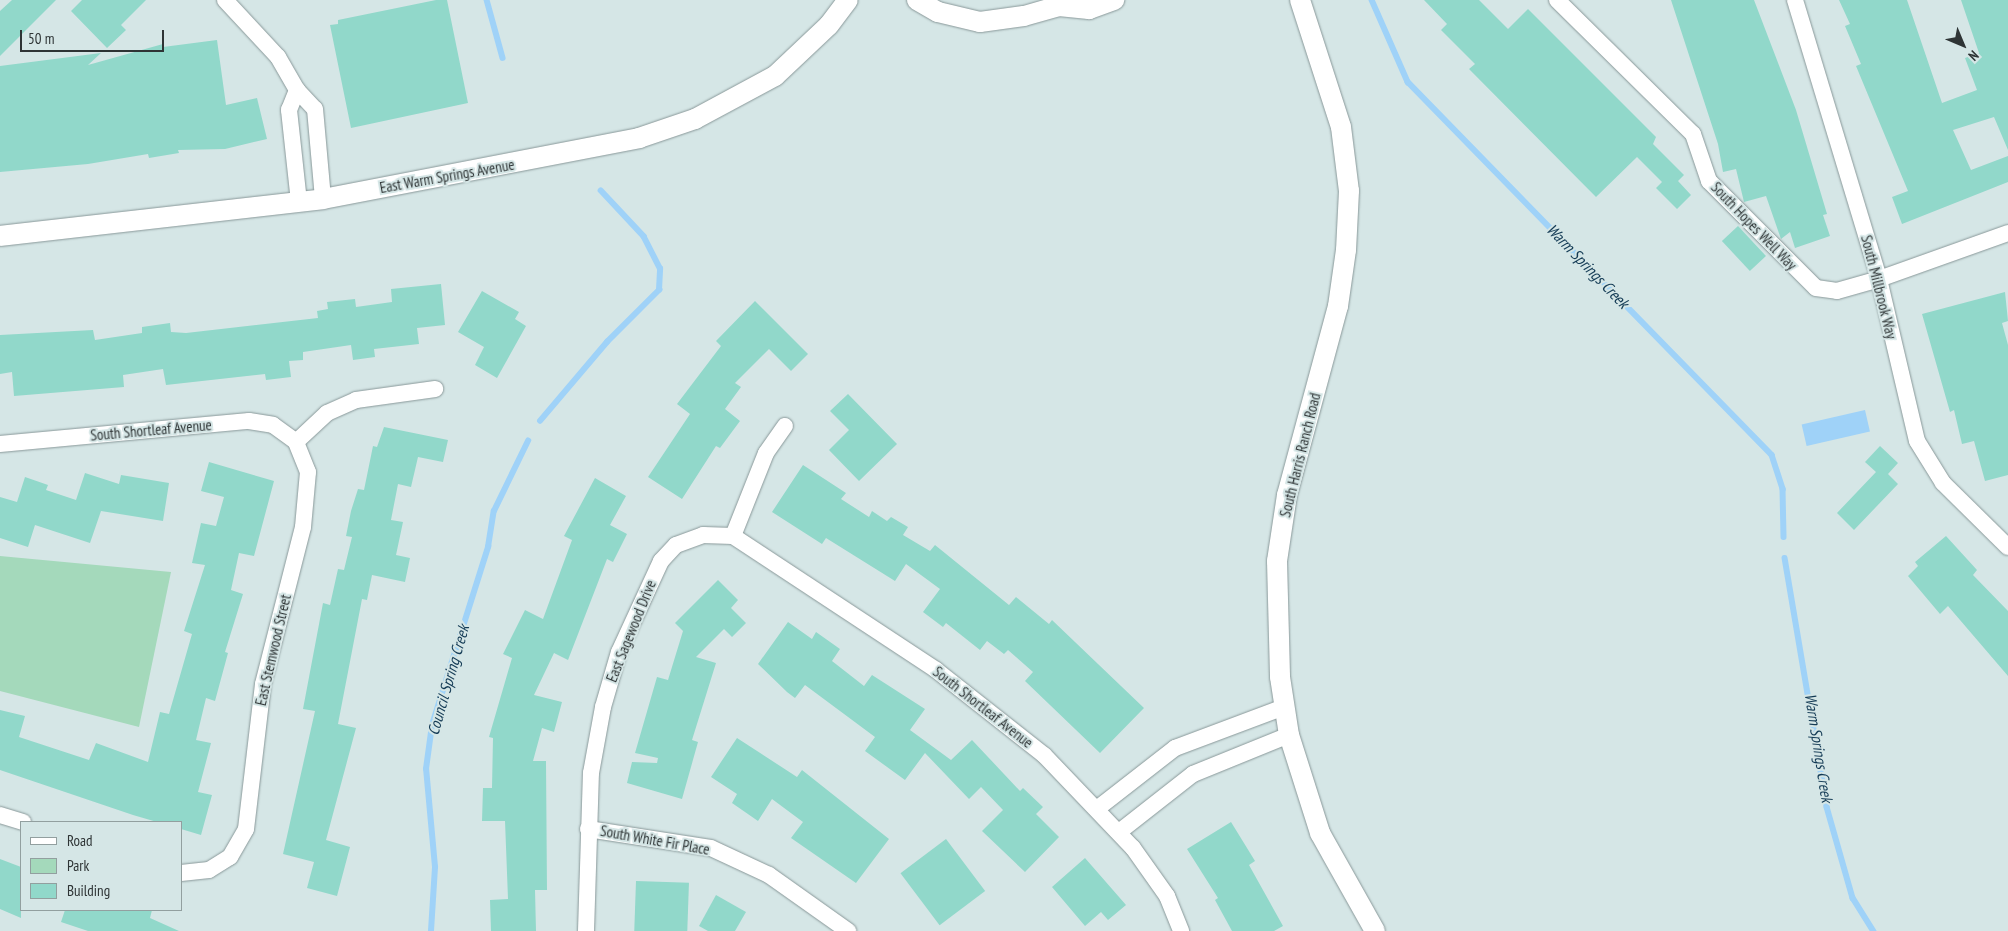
<!DOCTYPE html>
<html>
<head>
<meta charset="utf-8">
<style>
	body { margin:0 }
	#map { position:relative; width:2008px; height:931px; overflow:hidden; background:#d5e6e6; font-family:"PT Sans Narrow",sans-serif }
	div>[style] { position:absolute }
	.green>* { inset:0; background:#a4d9bb }
	.water>* { inset:0; background:#9fd2f8; transform-origin:0 0 }
	.stream>* { height:5.5px; margin:-2.75px; padding:0 2.75px; transform-origin:2.75px; border-radius:2.75px; background:#9fd2f8 }
	.building>* { inset:0; background:#91d8ca; transform-origin:0 0 }
	.roads { filter:drop-shadow(0 0 1px #899899) drop-shadow(0 0 1px #899899) }
	.minor>* { height:16px; margin:-8px; padding:0 8px; transform-origin:8px; border-radius:8px; background:#fff }
	.tertiary>* { height:20px; margin:-10px; padding:0 10px; transform-origin:10px; border-radius:10px; background:#fff }
	span { translate:-50% -50%; white-space:nowrap; text-align:center; line-height:1.15; -webkit-text-stroke:4px #d5e6e6; paint-order:stroke }
	.street-label { font-size:15px; color:#2e3435 }
	.water-label { font-size:16px; color:#143b55; font-style:italic }
	.legend { position:absolute; left:20px; top:821px; width:162px; height:90px; box-sizing:border-box; background:#d5e6e6; border:1px solid #929f9f; margin:0; padding:6px 9px; list-style:none; font-size:15px; color:#2e3435 }
	.legend li { display:flex; align-items:center; gap:10px; height:25px }
	.legend b { width:25px; border:1px solid #929f9f }
	.north { position:absolute; left:1938px; top:20px; width:50px; height:50px; -webkit-text-stroke:4px #d5e6e6; paint-order:stroke; rotate:135deg; font-size:14px; font-weight:700; line-height:20px; text-align:center; color:#2e3435 }
	.north::after { content:''; display:block; margin:auto; width:18px; height:22px; background:#2e3435; clip-path:polygon(50% 0,100% 100%,50% 72%,0 100%) }
	.scale { position:absolute; left:20px; top:30px; width:144px; height:22px; box-sizing:border-box; border:2px solid #2e3435; border-top:0; padding-left:6px; font-size:15px; line-height:18px; white-space:nowrap; color:#2e3435; -webkit-text-stroke:4px #d5e6e6; paint-order:stroke }
</style>
</head>
<body>
<div id="map">
	<div class="green">
		<i style="clip-path:polygon(0 556px,171px 572px,139px 727px,0 691px)"></i>
	</div>
	<div class="water">
		<i style="left:1865px;top:410px;width:22px;height:65px;rotate:77deg"></i>
	</div>
	<div class="stream">
		<i style="left:487px;top:0;width:60px;rotate:74.6deg"></i>
		<i style="left:1372px;top:0;width:90px;rotate:66.3deg"></i>
		<i style="left:1408px;top:82px;width:521px;rotate:45.7deg"></i>
		<i style="left:1772px;top:455px;width:36px;rotate:72deg"></i>
		<i style="left:1783px;top:489px;width:48px;rotate:88.8deg"></i>
		<i style="left:540px;top:421px;width:104px;rotate:-49.7deg"></i>
		<i style="left:607px;top:342px;width:74px;rotate:-45deg"></i>
		<i style="left:659px;top:290px;width:21px;rotate:-87deg"></i>
		<i style="left:660px;top:269px;width:36px;rotate:-117deg"></i>
		<i style="left:644px;top:237px;width:63px;rotate:-133.1deg"></i>
		<i style="left:1785px;top:558px;width:253px;rotate:80.4deg"></i>
		<i style="left:1827px;top:807px;width:95px;rotate:74.1deg"></i>
		<i style="left:1853px;top:898px;width:39px;rotate:58deg"></i>
		<i style="left:431px;top:931px;width:64px;rotate:-86.4deg"></i>
		<i style="left:435px;top:867px;width:98px;rotate:-95.2deg"></i>
		<i style="left:426px;top:769px;width:44px;rotate:-82.2deg"></i>
		<i style="left:432px;top:725px;width:187px;rotate:-72.5deg"></i>
		<i style="left:488px;top:547px;width:36px;rotate:-81deg"></i>
		<i style="left:494px;top:511px;width:78px;rotate:-64.1deg"></i>
	</div>
	<div class="building">
		<i style="clip-path:polygon(12px 0,56px 0,0 56px,0 11px)"></i>
		<i style="clip-path:polygon(82px 0,146px 0,121px 25px,126px 30px,107px 48px,71px 11px)"></i>
		<i style="clip-path:polygon(436px 0,447px 0,468px 103px,351px 128px,330px 25px,338px 24px,338px 20px)"></i>
		<i style="clip-path:polygon(1424px 0,1479px 0,1508px 29px,1528px 9px,1656px 137px,1653px 144px,1684px 175px,1678px 181px,1691px 195px,1677px 209px,1656px 188px,1662px 182px,1637px 157px,1596px 197px,1469px 69px,1475px 64px,1441px 30px,1447px 24px)"></i>
		<i style="clip-path:polygon(1671px 0,1754px 0,1796px 110px,1827px 214px,1823px 215px,1830px 236px,1795px 248px,1790px 232px,1781px 239px,1766px 196px,1744px 202px,1736px 169px,1723px 172px,1718px 144px)"></i>
		<i style="clip-path:polygon(1839px 0,1907px 0,1942px 103px,1977px 90px,1965px 58px,1979px 53px,1961px 0,2008px 0,2008px 150px,1994px 117px,1953px 130px,1971px 170px,2008px 156px,2008px 182px,1902px 224px,1892px 197px,1908px 191px,1856px 66px,1861px 64px,1845px 26px,1850px 24px)"></i>
		<i style="clip-path:polygon(217px 40px,226px 105px,257px 98px,267px 139px,225px 149px,178px 150px,179px 153px,149px 158px,148px 154px,88px 164px,0 172px,0 66px,101px 53px,88px 65px,163px 44px,163px 47px)"></i>
		<i style="left:1738px;top:226px;width:41px;height:22px;rotate:47deg"></i>
		<i style="clip-path:polygon(441px 284px,445px 325px,417px 328px,419px 344px,374px 349px,375px 357px,353px 360px,351px 345px,303px 352px,303px 360px,289px 361px,291px 377px,266px 380px,265px 374px,166px 385px,163px 369px,123px 375px,124px 387px,14px 396px,12px 372px,0 374px,0 335px,93px 330px,95px 340px,142px 333px,142px 327px,170px 323px,171px 332px,186px 333px,318px 318px,317px 311px,328px 309px,327px 302px,355px 299px,356px 307px,392px 302px,391px 289px)"></i>
		<i style="clip-path:polygon(482px 291px,519px 312px,515px 319px,526px 326px,497px 378px,475px 365px,484px 347px,458px 332px)"></i>
		<i style="clip-path:polygon(2005px 292px,2008px 321px,2002px 323px,2008px 345px,2008px 475px,1985px 481px,1974px 441px,1962px 444px,1954px 410px,1950px 412px,1922px 314px)"></i>
		<i style="clip-path:polygon(755px 301px,808px 354px,791px 371px,769px 349px,735px 383px,741px 387px,725px 409px,740px 421px,720px 448px,716px 446px,682px 499px,648px 477px,690px 414px,677px 404px,721px 346px,716px 341px)"></i>
		<i style="clip-path:polygon(848px 394px,897px 444px,859px 481px,829px 450px,849px 430px,830px 411px)"></i>
		<i style="clip-path:polygon(384px 427px,448px 440px,443px 462px,418px 457px,411px 487px,398px 484px,391px 520px,403px 522px,396px 555px,410px 558px,405px 582px,372px 575px,367px 600px,362px 599px,338px 724px,356px 728px,326px 840px,350px 847px,337px 896px,307px 888px,314px 862px,283px 854px,315px 711px,303px 709px,323px 603px,330px 605px,338px 569px,344px 570px,352px 537px,346px 536px,351px 511px,358px 489px,364px 490px,373px 446px,377px 447px)"></i>
		<i style="clip-path:polygon(1880px 446px,1898px 463px,1888px 474px,1898px 484px,1854px 530px,1837px 513px,1876px 472px,1865px 462px)"></i>
		<i style="clip-path:polygon(209px 462px,274px 481px,254px 556px,239px 553px,231px 590px,243px 594px,225px 652px,228px 653px,215px 701px,206px 698px,196px 740px,211px 743px,198px 792px,212px 795px,201px 835px,181px 829px,181px 822px,157px 822px,133px 815px,0 770px,0 710px,25px 716px,19px 737px,89px 760px,96px 743px,148px 762px,160px 712px,169px 714px,192px 634px,184px 631px,205px 565px,192px 563px,201px 523px,216px 526px,224px 497px,201px 491px)"></i>
		<i style="clip-path:polygon(803px 465px,846px 493px,841px 499px,869px 517px,872px 511px,887px 521px,891px 517px,908px 527px,903px 535px,930px 551px,935px 545px,1009px 605px,1016px 597px,1049px 624px,1052px 620px,1144px 708px,1100px 753px,1025px 681px,1033px 672px,1008px 650px,1004px 654px,987px 641px,980px 650px,946px 623px,943px 627px,923px 612px,940px 589px,906px 564px,895px 581px,826px 538px,822px 544px,772px 512px)"></i>
		<i style="clip-path:polygon(85px 473px,119px 484px,121px 475px,169px 483px,163px 521px,101px 511px,90px 543px,35px 525px,28px 547px,0 538px,0 497px,17px 502px,25px 477px,48px 485px,46px 490px,76px 500px)"></i>
		<i style="clip-path:polygon(595px 478px,626px 496px,610px 525px,627px 534px,613px 562px,607px 559px,568px 660px,554px 653px,534px 695px,562px 702px,554px 732px,542px 728px,533px 761px,546px 761px,547px 890px,535px 890px,536px 931px,491px 931px,490px 900px,508px 899px,505px 821px,482px 821px,483px 788px,492px 788px,493px 738px,489px 737px,512px 658px,503px 654px,525px 610px,543px 619px,572px 540px,564px 536px)"></i>
		<i style="clip-path:polygon(1946px 536px,1977px 570px,1973px 575px,2008px 611px,2008px 676px,1948px 606px,1940px 614px,1908px 576px,1918px 566px,1915px 562px)"></i>
		<i style="clip-path:polygon(718px 580px,738px 600px,731px 608px,746px 623px,732px 637px,724px 629px,696px 657px,716px 663px,692px 740px,698px 742px,682px 799px,627px 783px,632px 762px,657px 763px,658px 758px,635px 753px,657px 677px,668px 680px,683px 631px,675px 623px)"></i>
		<i style="clip-path:polygon(788px 622px,812px 639px,816px 632px,840px 649px,832px 661px,864px 686px,872px 675px,925px 709px,910px 730px,951px 760px,972px 740px,1020px 791px,1023px 788px,1043px 807px,1036px 814px,1059px 837px,1025px 872px,982px 831px,1003px 810px,981px 787px,969px 799px,925px 753px,905px 780px,865px 751px,875px 737px,805px 685px,795px 698px,787px 692px,758px 664px)"></i>
		<i style="clip-path:polygon(737px 738px,797px 777px,802px 770px,889px 839px,856px 883px,791px 838px,803px 822px,772px 799px,758px 821px,732px 803px,737px 794px,711px 777px)"></i>
		<i style="clip-path:polygon(1231px 822px,1255px 861px,1249px 865px,1283px 926px,1274px 931px,1232px 931px,1215px 900px,1218px 898px,1187px 849px)"></i>
		<i style="left:946px;top:839px;width:65px;height:57px;rotate:53deg"></i>
		<i style="clip-path:polygon(1085px 858px,1126px 905px,1108px 920px,1101px 912px,1085px 926px,1052px 887px)"></i>
		<i style="clip-path:polygon(0 859px,21px 867px,21px 918px,0 909px)"></i>
		<i style="left:636px;top:881px;width:53px;height:50px;rotate:2deg"></i>
		<i style="clip-path:polygon(716px 895px,746px 912px,735px 931px,708px 931px,699px 926px)"></i>
		<i style="clip-path:polygon(65px 910px,152px 910px,150px 918px,179px 931px,88px 931px,61px 922px)"></i>
	</div>
	<div class="roads">
		<div class="minor">
			<i style="left:225px;top:0;width:78px;rotate:47.1deg"></i>
			<i style="left:278px;top:57px;width:38px;rotate:60deg"></i>
			<i style="left:1557px;top:0;width:191px;rotate:44.6deg"></i>
			<i style="left:1693px;top:134px;width:50px;rotate:71.2deg"></i>
			<i style="left:1709px;top:181px;width:151px;rotate:45deg"></i>
			<i style="left:1816px;top:288px;width:21px;rotate:8deg"></i>
			<i style="left:1837px;top:291px;width:44px;rotate:-15.9deg"></i>
			<i style="left:1879px;top:279px;width:137px;rotate:-19.6deg"></i>
			<i style="left:1795px;top:0;width:291px;rotate:73.2deg"></i>
			<i style="left:1879px;top:279px;width:166px;rotate:76.8deg"></i>
			<i style="left:1917px;top:441px;width:49px;rotate:58.2deg"></i>
			<i style="left:1943px;top:483px;width:91px;rotate:44.6deg"></i>
			<i style="left:299px;top:202px;width:93px;rotate:-96.2deg"></i>
			<i style="left:289px;top:110px;width:22px;rotate:-68deg"></i>
			<i style="left:297px;top:90px;width:26px;rotate:47deg"></i>
			<i style="left:315px;top:109px;width:90px;rotate:84.9deg"></i>
			<i style="left:296px;top:442px;width:42px;rotate:-43.1deg"></i>
			<i style="left:327px;top:413px;width:32px;rotate:-24deg"></i>
			<i style="left:356px;top:400px;width:80px;rotate:-7.9deg"></i>
			<i style="left:0;top:444px;width:250px;rotate:-5.3deg"></i>
			<i style="left:249px;top:421px;width:24px;rotate:9deg"></i>
			<i style="left:273px;top:425px;width:29px;rotate:36deg"></i>
			<i style="left:733px;top:536px;width:243px;rotate:33.4deg"></i>
			<i style="left:936px;top:670px;width:137px;rotate:38.2deg"></i>
			<i style="left:1044px;top:755px;width:129px;rotate:46.3deg"></i>
			<i style="left:1133px;top:848px;width:59px;rotate:54.7deg"></i>
			<i style="left:1167px;top:896px;width:38px;rotate:68deg"></i>
			<i style="left:733px;top:536px;width:89px;rotate:-68.3deg"></i>
			<i style="left:766px;top:453px;width:33px;rotate:-55deg"></i>
			<i style="left:1098px;top:808px;width:98px;rotate:-37.9deg"></i>
			<i style="left:1175px;top:748px;width:116px;rotate:-20.6deg"></i>
			<i style="left:0;top:815px;width:24px;rotate:17deg"></i>
			<i style="left:588px;top:829px;width:124px;rotate:8.8deg"></i>
			<i style="left:711px;top:848px;width:64px;rotate:25deg"></i>
			<i style="left:769px;top:875px;width:97px;rotate:35.3deg"></i>
			<i style="left:1119px;top:832px;width:94px;rotate:-38.1deg"></i>
			<i style="left:1193px;top:774px;width:104px;rotate:-22.1deg"></i>
			<i style="left:181px;top:873px;width:28px;rotate:-6deg"></i>
			<i style="left:209px;top:870px;width:25px;rotate:-32deg"></i>
			<i style="left:230px;top:857px;width:32px;rotate:-60deg"></i>
			<i style="left:246px;top:829px;width:146px;rotate:-83.3deg"></i>
			<i style="left:263px;top:684px;width:162px;rotate:-75.7deg"></i>
			<i style="left:303px;top:527px;width:55px;rotate:-84.8deg"></i>
			<i style="left:308px;top:472px;width:32px;rotate:-112deg"></i>
			<i style="left:586px;top:931px;width:158px;rotate:-88.2deg"></i>
			<i style="left:591px;top:773px;width:67px;rotate:-79.7deg"></i>
			<i style="left:603px;top:707px;width:57px;rotate:-73.8deg"></i>
			<i style="left:619px;top:652px;width:100px;rotate:-65.2deg"></i>
			<i style="left:661px;top:561px;width:22px;rotate:-47deg"></i>
			<i style="left:676px;top:545px;width:29px;rotate:-20deg"></i>
			<i style="left:703px;top:535px;width:30px;rotate:2deg"></i>
		</div>
		<div class="tertiary">
			<i style="left:917px;top:0;width:24px;rotate:30deg"></i>
			<i style="left:938px;top:12px;width:43px;rotate:13.4deg"></i>
			<i style="left:980px;top:22px;width:44px;rotate:-7.8deg"></i>
			<i style="left:1024px;top:16px;width:36px;rotate:-16deg"></i>
			<i style="left:1059px;top:6px;width:30px;rotate:6deg"></i>
			<i style="left:1089px;top:9px;width:27px;rotate:-20deg"></i>
			<i style="left:1300px;top:0;width:133px;rotate:72.1deg"></i>
			<i style="left:1341px;top:127px;width:64px;rotate:82.9deg"></i>
			<i style="left:1349px;top:191px;width:59px;rotate:92.9deg"></i>
			<i style="left:1346px;top:250px;width:57px;rotate:98.1deg"></i>
			<i style="left:1338px;top:306px;width:196px;rotate:105.1deg"></i>
			<i style="left:1287px;top:495px;width:67px;rotate:98.6deg"></i>
			<i style="left:1277px;top:561px;width:116px;rotate:88.5deg"></i>
			<i style="left:1280px;top:677px;width:59px;rotate:81.2deg"></i>
			<i style="left:1289px;top:735px;width:103px;rotate:72.4deg"></i>
			<i style="left:1320px;top:833px;width:112px;rotate:60.7deg"></i>
			<i style="left:0;top:236px;width:325px;rotate:-6.5deg"></i>
			<i style="left:323px;top:199px;width:322px;rotate:-10.9deg"></i>
			<i style="left:639px;top:138px;width:59px;rotate:-18.7deg"></i>
			<i style="left:695px;top:119px;width:91px;rotate:-28.3deg"></i>
			<i style="left:775px;top:76px;width:74px;rotate:-43.4deg"></i>
			<i style="left:829px;top:25px;width:31px;rotate:-53deg"></i>
		</div>
	</div>
	<div class="street-label">
		<span style="left:447px;top:176px;rotate:-10deg">East Warm Springs Avenue</span>
		<span style="left:1754px;top:226px;rotate:46deg">South Hopes Well Way</span>
		<span style="left:1879px;top:287px;rotate:76deg">South Millbrook Way</span>
		<span style="left:151px;top:430px;rotate:-5deg">South Shortleaf Avenue</span>
		<span style="left:1300px;top:455px;rotate:-76deg">South Harris Ranch Road</span>
		<span style="left:631px;top:631px;rotate:-68deg">East Sagewood Drive</span>
		<span style="left:273px;top:650px;rotate:-77deg">East Stemwood Street</span>
		<span style="left:983px;top:707px;rotate:38deg">South Shortleaf Avenue</span>
		<span style="left:655px;top:840px;rotate:10deg">South White Fir Place</span>
	</div>
	<div class="water-label">
		<span style="left:1588px;top:266px;rotate:46deg">Warm Springs Creek</span>
		<span style="left:448px;top:680px;rotate:-74deg">Council Spring Creek</span>
		<span style="left:1819px;top:748px;rotate:81deg">Warm Springs Creek</span>
	</div>
	<ul class="legend">
	<li><b style="height:6px;background:#fff"></b>Road</li>
	<li><b style="height:14px;background:#a4d9bb"></b>Park</li>
	<li><b style="height:14px;background:#91d8ca"></b>Building</li>
	</ul>
	<div class="north">N</div>
	<div class="scale">50 m</div>
</div>
</body>
</html>
